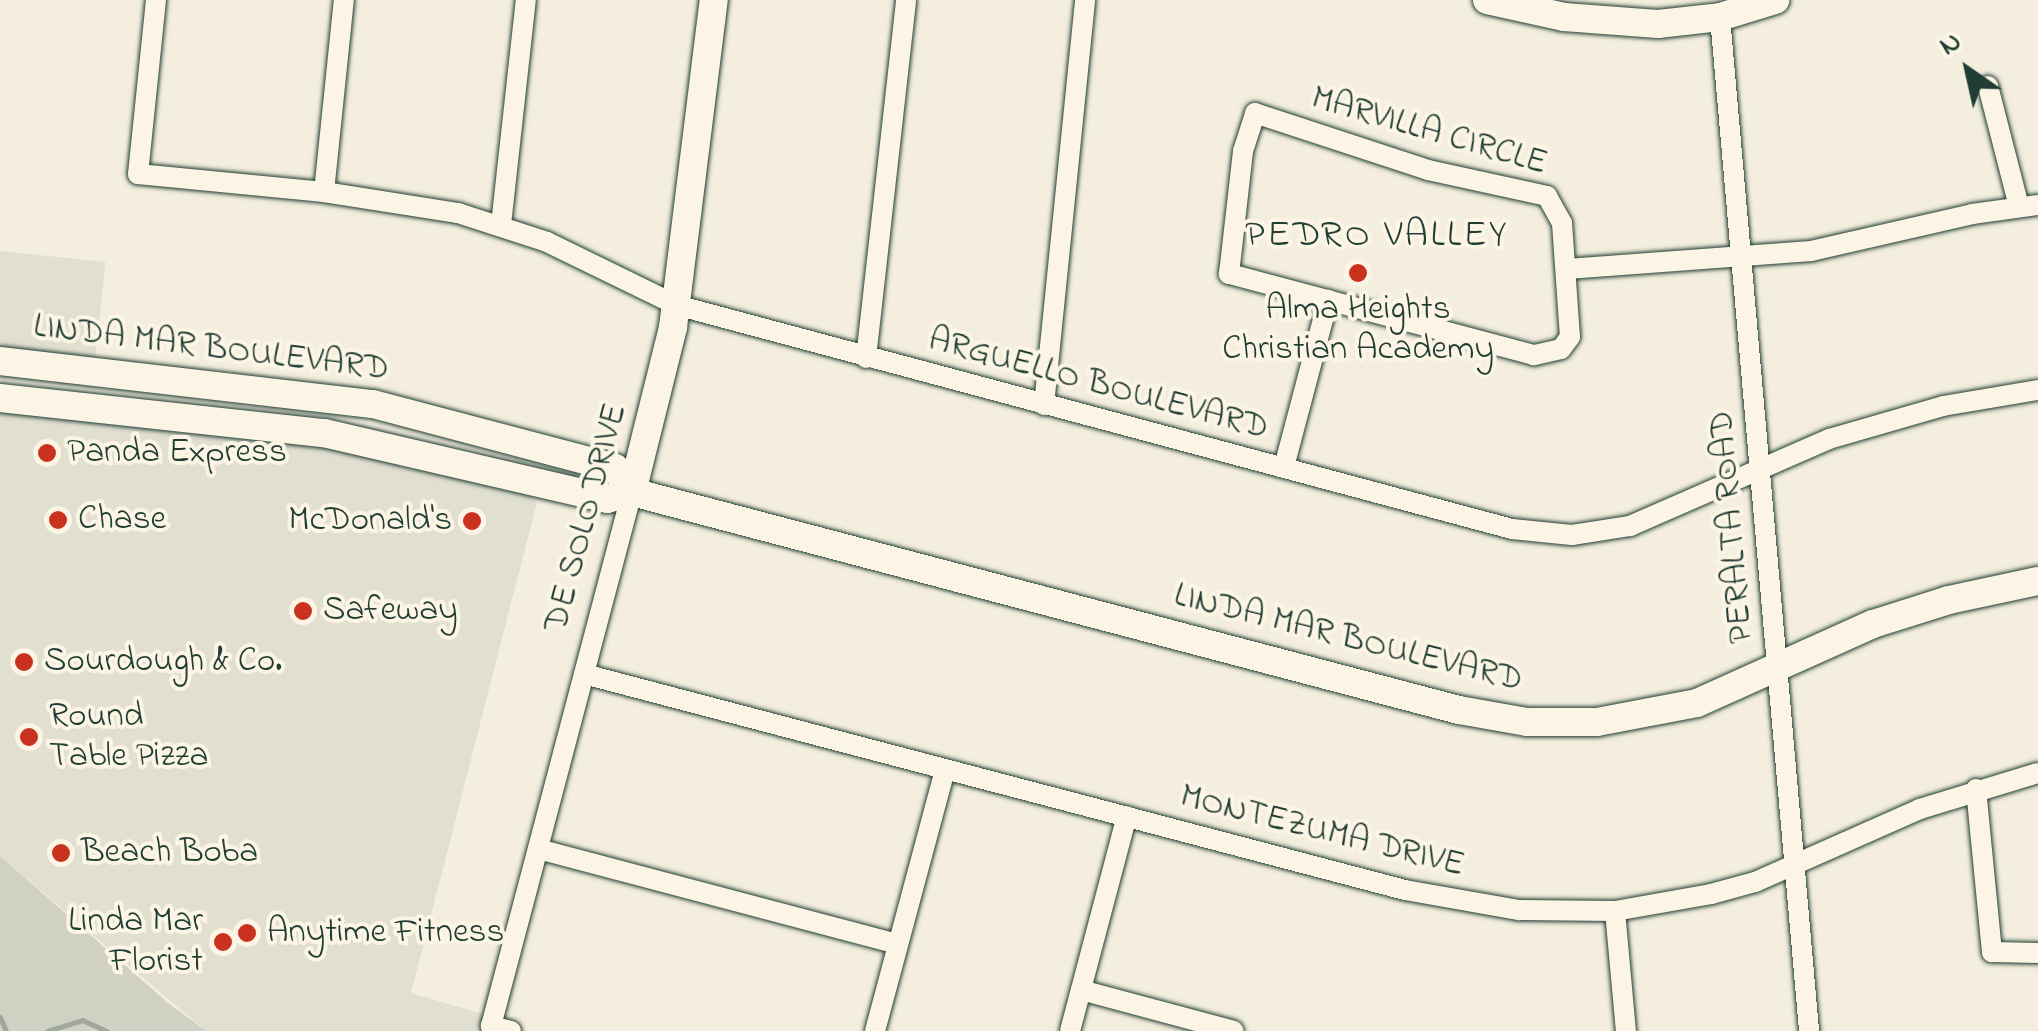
<!DOCTYPE html>
<html>
<head>
<meta charset="utf-8">
<style>
	body { margin:0 }
	#map { position:relative; width:2038px; height:1031px; overflow:hidden; background:#f3eede; font-family:"Indie Flower",sans-serif }
	div>[style] { position:absolute }
	.built>* { inset:0; background:#e1dfd0; transform-origin:0 0 }
	.green>* { inset:0; background:#d0d1c2 }
	.stream>* { height:5px; margin:-2.5px; padding:0 2.5px; transform-origin:2.5px; border-radius:2.5px; background:#a0a89b }
	.roads { filter:drop-shadow(0 0 2px #1f3d34) drop-shadow(0 0 2px #1f3d34) }
	.street>* { height:20px; margin:-10px; padding:0 10px; transform-origin:10px; border-radius:10px; background:#fcf5e5 }
	.secondary>* { height:28px; margin:-14px; padding:0 14px; transform-origin:14px; border-radius:14px; background:#fcf5e5 }
	.dots>* { width:28px; height:28px; translate:-50% -50%; box-sizing:border-box; border:5px solid #fcf5e5; border-radius:50% }
	span { translate:-50% -50%; white-space:nowrap; text-align:center; line-height:1.15; -webkit-text-stroke:8px #fcf5e5; paint-order:stroke }
	.street-label { font-size:35px; color:#1f3d34 }
	.poi-label { font-size:35px; color:#1f3d34 }
	.left { translate:0 -50%; text-align:left }
	.right { translate:-100% -50%; text-align:right }
	.neighbourhood-label { font-size:38px; color:#1f3d34; letter-spacing:2.5px }
	.north { position:absolute; left:1918px; top:20px; width:100px; height:100px; -webkit-text-stroke:8px #fcf5e5; paint-order:stroke; rotate:326deg; font-size:28px; font-weight:700; line-height:40px; text-align:center; color:#1f3d34 }
	.north::after { content:''; display:block; margin:auto; width:35px; height:45px; background:#1f3d34; clip-path:polygon(50% 0,100% 100%,50% 72%,0 100%) }
</style>
</head>
<body>
<div id="map">
	<div class="built">
		<i style="left:0;top:251px;width:106px;height:106px;rotate:6deg"></i>
		<i style="clip-path:polygon(0 403px,220px 425px,511px 480px,537px 502px,411px 993px,486px 1015px,484px 1031px,206px 1031px,0 856px)"></i>
	</div>
	<div class="green">
		<i style="clip-path:polygon(0 856px,167px 1002px,206px 1031px,0 1031px)"></i>
	</div>
	<div class="stream">
		<i style="left:0;top:1017px;width:15px;rotate:67deg"></i>
		<i style="left:47px;top:1031px;width:37px;rotate:-17deg"></i>
		<i style="left:82px;top:1020px;width:27px;rotate:24deg"></i>
	</div>
	<div class="roads">
		<div class="street">
			<i style="left:156px;top:0;width:175px;rotate:95.9deg"></i>
			<i style="left:138px;top:174px;width:187px;rotate:5.5deg"></i>
			<i style="left:324px;top:192px;width:136px;rotate:8.9deg"></i>
			<i style="left:458px;top:213px;width:94px;rotate:18deg"></i>
			<i style="left:547px;top:242px;width:144px;rotate:26deg"></i>
			<i style="left:676px;top:305px;width:865px;rotate:15deg"></i>
			<i style="left:1512px;top:529px;width:60px;rotate:5.7deg"></i>
			<i style="left:1572px;top:535px;width:59px;rotate:-8.8deg"></i>
			<i style="left:1630px;top:526px;width:217px;rotate:-23.6deg"></i>
			<i style="left:1829px;top:439px;width:119px;rotate:-16.1deg"></i>
			<i style="left:1943px;top:406px;width:96px;rotate:-9.6deg"></i>
			<i style="left:1720px;top:17px;width:1018px;rotate:84.98deg"></i>
			<i style="left:1988px;top:86px;width:125px;rotate:75.6deg"></i>
			<i style="left:1255px;top:113px;width:182px;rotate:18.2deg"></i>
			<i style="left:1428px;top:170px;width:122px;rotate:12.3deg"></i>
			<i style="left:1547px;top:196px;width:31px;rotate:61deg"></i>
			<i style="left:1562px;top:223px;width:114px;rotate:86deg"></i>
			<i style="left:1570px;top:337px;width:15px;rotate:127deg"></i>
			<i style="left:1561px;top:349px;width:28px;rotate:167deg"></i>
			<i style="left:1534px;top:355px;width:316px;rotate:-165.1deg"></i>
			<i style="left:1229px;top:274px;width:124px;rotate:-83.5deg"></i>
			<i style="left:1243px;top:151px;width:40px;rotate:-72deg"></i>
			<i style="left:324px;top:192px;width:193px;rotate:-84.1deg"></i>
			<i style="left:501px;top:225px;width:226px;rotate:-83.7deg"></i>
			<i style="left:1567px;top:269px;width:245px;rotate:-4.2deg"></i>
			<i style="left:1811px;top:251px;width:165px;rotate:-12.9deg"></i>
			<i style="left:1972px;top:214px;width:67px;rotate:-7.8deg"></i>
			<i style="left:866px;top:358px;width:360px;rotate:-83.6deg"></i>
			<i style="left:1044px;top:405px;width:407px;rotate:-84.2deg"></i>
			<i style="left:1284px;top:467px;width:173px;rotate:-75.2deg"></i>
			<i style="left:584px;top:674px;width:849px;rotate:14.74deg"></i>
			<i style="left:1405px;top:890px;width:116px;rotate:10deg"></i>
			<i style="left:1519px;top:910px;width:96px;rotate:0.6deg"></i>
			<i style="left:1615px;top:911px;width:97px;rotate:-10deg"></i>
			<i style="left:1711px;top:894px;width:46px;rotate:-15.3deg"></i>
			<i style="left:1755px;top:882px;width:180px;rotate:-23.9deg"></i>
			<i style="left:1920px;top:809px;width:123px;rotate:-17deg"></i>
			<i style="left:1976px;top:789px;width:164px;rotate:84.4deg"></i>
			<i style="left:1992px;top:952px;width:46px;rotate:1.2deg"></i>
			<i style="left:538px;top:849px;width:372px;rotate:14.8deg"></i>
			<i style="left:1615px;top:911px;width:121px;rotate:84.8deg"></i>
			<i style="left:1081px;top:990px;width:158px;rotate:15deg"></i>
			<i style="left:511px;top:1031px;width:21px;rotate:-166deg"></i>
			<i style="left:491px;top:1026px;width:552px;rotate:-75.21deg"></i>
			<i style="left:875px;top:1031px;width:271px;rotate:-75deg"></i>
			<i style="left:1070px;top:1031px;width:222px;rotate:-75.2deg"></i>
		</div>
		<div class="secondary">
			<i style="left:1487px;top:0;width:79px;rotate:12.4deg"></i>
			<i style="left:1564px;top:17px;width:94px;rotate:4.3deg"></i>
			<i style="left:1658px;top:24px;width:62px;rotate:-6.4deg"></i>
			<i style="left:1720px;top:17px;width:58px;rotate:-17.2deg"></i>
			<i style="left:0;top:361px;width:375px;rotate:6.6deg"></i>
			<i style="left:373px;top:404px;width:250px;rotate:14.8deg"></i>
			<i style="left:615px;top:468px;width:29px;rotate:55deg"></i>
			<i style="left:0;top:398px;width:326px;rotate:6.2deg"></i>
			<i style="left:324px;top:433px;width:291px;rotate:13.1deg"></i>
			<i style="left:607px;top:499px;width:26px;rotate:-16deg"></i>
			<i style="left:632px;top:492px;width:855px;rotate:14.77deg"></i>
			<i style="left:1459px;top:710px;width:69px;rotate:10deg"></i>
			<i style="left:1527px;top:722px;width:70px"></i>
			<i style="left:1597px;top:722px;width:102px;rotate:-10.8deg"></i>
			<i style="left:1697px;top:703px;width:193px;rotate:-24.2deg"></i>
			<i style="left:1873px;top:624px;width:80px;rotate:-17.5deg"></i>
			<i style="left:1949px;top:600px;width:91px;rotate:-12.1deg"></i>
			<i style="left:632px;top:492px;width:170px;rotate:-76deg"></i>
			<i style="left:673px;top:327px;width:330px;rotate:-82.9deg"></i>
		</div>
	</div>
	<div class="dots">
		<i style="left:1358px;top:273px;background:#c8321e"></i>
		<i style="left:47px;top:453px;background:#c8321e"></i>
		<i style="left:58px;top:520px;background:#c8321e"></i>
		<i style="left:472px;top:521px;background:#c8321e"></i>
		<i style="left:303px;top:611px;background:#c8321e"></i>
		<i style="left:24px;top:662px;background:#c8321e"></i>
		<i style="left:29px;top:737px;background:#c8321e"></i>
		<i style="left:61px;top:853px;background:#c8321e"></i>
		<i style="left:247px;top:933px;background:#c8321e"></i>
		<i style="left:223px;top:942px;background:#c8321e"></i>
	</div>
	<div class="street-label">
		<span style="left:1429px;top:132px;rotate:16deg">MARVILLA CIRCLE</span>
		<span style="left:211px;top:349px;rotate:7deg">LINDA MAR BOULEVARD</span>
		<span style="left:1098px;top:385px;rotate:15deg">ARGUELLO BOULEVARD</span>
		<span style="left:587px;top:518px;rotate:-75deg">DE SOLO DRIVE</span>
		<span style="left:1733px;top:527px;rotate:-95deg">PERALTA ROAD</span>
		<span style="left:1348px;top:639px;rotate:14deg">LINDA MAR BOULEVARD</span>
		<span style="left:1322px;top:832px;rotate:14deg">MONTEZUMA DRIVE</span>
	</div>
	<div class="poi-label">
		<span style="left:1358px;top:330px">Alma Heights<br>Christian Academy</span>
		<span class="left" style="left:67px;top:453px">Panda Express</span>
		<span class="left" style="left:78px;top:520px">Chase</span>
		<span class="right" style="left:452px;top:521px">McDonald's</span>
		<span class="left" style="left:323px;top:611px">Safeway</span>
		<span class="left" style="left:44px;top:662px">Sourdough &amp; Co.</span>
		<span class="left" style="left:49px;top:737px">Round<br>Table Pizza</span>
		<span class="left" style="left:81px;top:853px">Beach Boba</span>
		<span class="right" style="left:203px;top:942px">Linda Mar<br>Florist</span>
		<span class="left" style="left:267px;top:933px">Anytime Fitness</span>
	</div>
	<div class="neighbourhood-label">
		<span style="left:1377px;top:237px">PEDRO VALLEY</span>
	</div>
	<div class="north">N</div>
</div>
</body>
</html>
